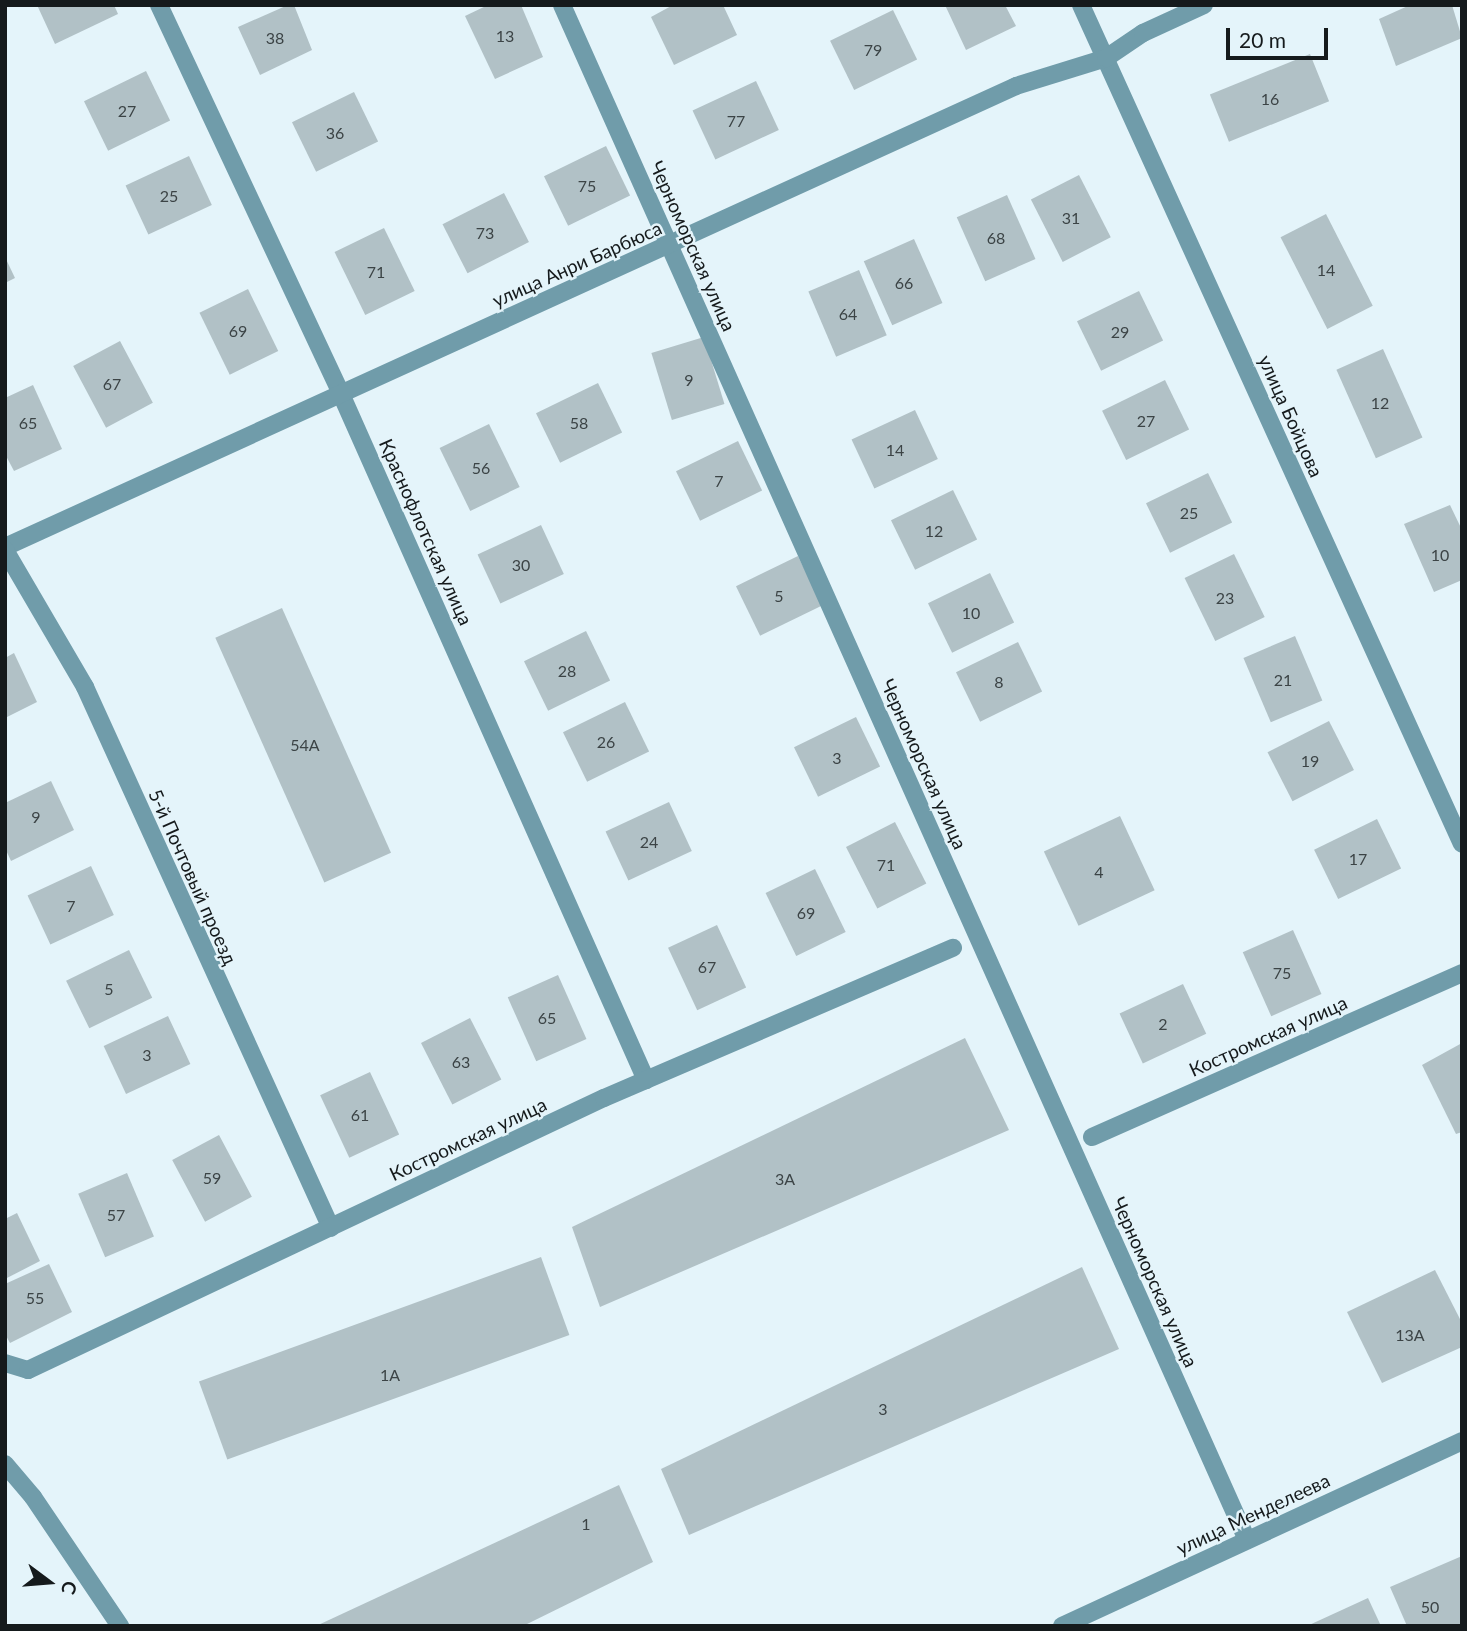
<!DOCTYPE html>
<html>
<head>
<meta charset="utf-8">
<style>
	body { margin:0 }
	#map { position:relative; width:1467px; height:1631px; overflow:hidden; background:#e4f4fa; font-family:Lato,sans-serif }
	div>[style] { position:absolute }
	.building>* { inset:0; background:#b1c1c6; transform-origin:0 0 }
	.street>* { height:18px; margin:-9px; padding:0 9px; transform-origin:9px; border-radius:9px; background:#709caa }
	span { translate:-50% -50%; white-space:nowrap; text-align:center; line-height:1.15; -webkit-text-stroke:5px #e4f4fa; paint-order:stroke }
	.number-label { font-size:16px; color:#3c4446 }
	.number-label span { -webkit-text-stroke-width:0 }
	.street-label { font-size:19px; color:#151a1c }
	.frame { position:absolute; inset:0; border:7px solid #151a1c; pointer-events:none }
	.north { position:absolute; left:14px; top:1547px; width:70px; height:70px; -webkit-text-stroke:5px #e4f4fa; paint-order:stroke; rotate:106deg; font-size:19px; font-weight:700; line-height:28px; text-align:center; color:#151a1c }
	.north::after { content:''; display:block; margin:auto; width:24px; height:32px; background:#151a1c; clip-path:polygon(50% 0,100% 100%,50% 72%,0 100%) }
	.scale { position:absolute; left:1226px; top:28px; width:102px; height:32px; box-sizing:border-box; border:4px solid #151a1c; border-top:0; padding-left:9px; font-size:21px; line-height:24px; white-space:nowrap; color:#151a1c; -webkit-text-stroke:5px #e4f4fa; paint-order:stroke }
</style>
</head>
<body>
<div id="map">
	<div class="building">
		<i style="clip-path:polygon(37px 5px,114px 5px,118px 14px,55px 44px)"></i>
		<i style="clip-path:polygon(288px 5px,294px 5px,312px 50px,260px 75px,238px 27px)"></i>
		<i style="clip-path:polygon(488px 5px,521px 5px,543px 57px,495px 79px,465px 16px)"></i>
		<i style="clip-path:polygon(673px 5px,723px 5px,737px 35px,674px 65px,651px 17px)"></i>
		<i style="clip-path:polygon(945px 5px,1005px 5px,1016px 26px,966px 50px)"></i>
		<i style="clip-path:polygon(1410px 5px,1452px 5px,1462px 38px,1396px 66px,1379px 19px)"></i>
		<i style="left:893px;top:10px;width:55px;height:70px;rotate:64deg"></i>
		<i style="left:1310px;top:54px;width:51px;height:108px;rotate:68deg"></i>
		<i style="left:146px;top:71px;width:55px;height:69px;rotate:64deg"></i>
		<i style="left:756px;top:81px;width:54px;height:70px;rotate:65deg"></i>
		<i style="left:354px;top:92px;width:55px;height:69px;rotate:64deg"></i>
		<i style="left:606px;top:146px;width:55px;height:69px;rotate:64deg"></i>
		<i style="left:189px;top:156px;width:54px;height:70px;rotate:65deg"></i>
		<i style="left:1079px;top:175px;width:70px;height:54px;rotate:63deg"></i>
		<i style="left:504px;top:193px;width:55px;height:69px;rotate:63deg"></i>
		<i style="left:1007px;top:195px;width:70px;height:55px;rotate:66deg"></i>
		<i style="left:1326px;top:214px;width:103px;height:51px;rotate:63deg"></i>
		<i style="left:384px;top:228px;width:70px;height:55px;rotate:64deg"></i>
		<i style="left:914px;top:239px;width:70px;height:55px;rotate:66deg"></i>
		<i style="clip-path:polygon(5px 257px,15px 278px,5px 283px)"></i>
		<i style="left:859px;top:270px;width:71px;height:55px;rotate:67deg"></i>
		<i style="left:248px;top:289px;width:69px;height:54px;rotate:64deg"></i>
		<i style="left:1139px;top:291px;width:55px;height:69px;rotate:64deg"></i>
		<i style="left:704px;top:337px;width:70px;height:55px;rotate:73deg"></i>
		<i style="left:120px;top:341px;width:70px;height:53px;rotate:62deg"></i>
		<i style="left:1383px;top:349px;width:97px;height:51px;rotate:66deg"></i>
		<i style="left:1165px;top:380px;width:55px;height:70px;rotate:64deg"></i>
		<i style="left:598px;top:383px;width:55px;height:69px;rotate:64deg"></i>
		<i style="clip-path:polygon(33px 385px,62px 449px,14px 471px,5px 454px,5px 398px)"></i>
		<i style="left:915px;top:410px;width:54px;height:70px;rotate:65deg"></i>
		<i style="left:489px;top:424px;width:70px;height:55px;rotate:64deg"></i>
		<i style="left:738px;top:441px;width:55px;height:69px;rotate:64deg"></i>
		<i style="left:1208px;top:473px;width:55px;height:69px;rotate:64deg"></i>
		<i style="left:953px;top:490px;width:55px;height:69px;rotate:64deg"></i>
		<i style="clip-path:polygon(1450px 505px,1462px 530px,1462px 580px,1434px 592px,1404px 524px)"></i>
		<i style="left:541px;top:525px;width:54px;height:70px;rotate:65deg"></i>
		<i style="left:1234px;top:554px;width:70px;height:55px;rotate:64deg"></i>
		<i style="left:798px;top:556px;width:55px;height:69px;rotate:64deg"></i>
		<i style="left:990px;top:573px;width:55px;height:69px;rotate:64deg"></i>
		<i style="left:282px;top:608px;width:268px;height:73px;rotate:66deg"></i>
		<i style="left:586px;top:631px;width:55px;height:69px;rotate:64deg"></i>
		<i style="left:1295px;top:636px;width:70px;height:56px;rotate:67deg"></i>
		<i style="left:1018px;top:642px;width:55px;height:69px;rotate:64deg"></i>
		<i style="clip-path:polygon(14px 653px,37px 702px,5px 718px,5px 658px)"></i>
		<i style="left:625px;top:702px;width:55px;height:69px;rotate:64deg"></i>
		<i style="left:856px;top:717px;width:55px;height:69px;rotate:64deg"></i>
		<i style="left:1329px;top:721px;width:55px;height:69px;rotate:63deg"></i>
		<i style="clip-path:polygon(51px 781px,74px 830px,11px 861px,5px 848px,5px 803px)"></i>
		<i style="left:669px;top:802px;width:54px;height:70px;rotate:65deg"></i>
		<i style="left:1120px;top:816px;width:82px;height:84px;rotate:65deg"></i>
		<i style="left:1377px;top:819px;width:55px;height:70px;rotate:64deg"></i>
		<i style="left:895px;top:822px;width:69px;height:55px;rotate:63deg"></i>
		<i style="left:91px;top:866px;width:54px;height:70px;rotate:65deg"></i>
		<i style="left:815px;top:869px;width:70px;height:55px;rotate:64deg"></i>
		<i style="left:717px;top:925px;width:69px;height:54px;rotate:65deg"></i>
		<i style="left:1293px;top:930px;width:70px;height:55px;rotate:66deg"></i>
		<i style="left:129px;top:950px;width:53px;height:70px;rotate:64deg"></i>
		<i style="left:558px;top:975px;width:70px;height:55px;rotate:66deg"></i>
		<i style="left:1183px;top:984px;width:55px;height:70px;rotate:65deg"></i>
		<i style="left:168px;top:1016px;width:53px;height:71px;rotate:65deg"></i>
		<i style="left:470px;top:1018px;width:69px;height:55px;rotate:63deg"></i>
		<i style="clip-path:polygon(965px 1038px,1009px 1130px,600px 1307px,572px 1227px)"></i>
		<i style="clip-path:polygon(1462px 1043px,1462px 1132px,1456px 1134px,1422px 1065px)"></i>
		<i style="left:370px;top:1072px;width:69px;height:55px;rotate:65deg"></i>
		<i style="left:219px;top:1135px;width:70px;height:53px;rotate:62deg"></i>
		<i style="left:127px;top:1173px;width:69px;height:53px;rotate:67deg"></i>
		<i style="clip-path:polygon(17px 1213px,40px 1261px,5px 1279px,5px 1219px)"></i>
		<i style="left:541px;top:1257px;width:83px;height:364px;rotate:70deg"></i>
		<i style="clip-path:polygon(49px 1264px,72px 1312px,10px 1343px,5px 1334px,5px 1284px)"></i>
		<i style="clip-path:polygon(1082px 1267px,1119px 1349px,689px 1535px,661px 1469px)"></i>
		<i style="clip-path:polygon(1435px 1270px,1462px 1323px,1462px 1347px,1382px 1383px,1347px 1312px)"></i>
		<i style="clip-path:polygon(619px 1485px,653px 1562px,523px 1626px,316px 1626px)"></i>
		<i style="clip-path:polygon(1462px 1556px,1462px 1626px,1407px 1626px,1390px 1587px)"></i>
		<i style="clip-path:polygon(1368px 1598px,1381px 1626px,1307px 1626px)"></i>
	</div>
	<div class="street">
		<i style="left:159px;top:5px;width:429px;rotate:64.9deg"></i>
		<i style="left:341px;top:394px;width:751px;rotate:66.03deg"></i>
		<i style="left:562px;top:5px;width:1681px;rotate:65.95deg"></i>
		<i style="left:1081px;top:5px;width:921px;rotate:65.58deg"></i>
		<i style="left:5px;top:547px;width:1111px;rotate:-24.51deg"></i>
		<i style="left:1016px;top:86px;width:94px;rotate:-17.3deg"></i>
		<i style="left:1106px;top:58px;width:45px;rotate:-34deg"></i>
		<i style="left:1143px;top:33px;width:67px;rotate:-24.7deg"></i>
		<i style="left:5px;top:550px;width:159px;rotate:59.7deg"></i>
		<i style="left:85px;top:687px;width:594px;rotate:65.55deg"></i>
		<i style="left:1092px;top:1137px;width:405px;rotate:-23.9deg"></i>
		<i style="left:5px;top:1363px;width:24px;rotate:17deg"></i>
		<i style="left:28px;top:1370px;width:637px;rotate:-25.28deg"></i>
		<i style="left:604px;top:1098px;width:380px;rotate:-23.3deg"></i>
		<i style="left:5px;top:1464px;width:43px;rotate:49.7deg"></i>
		<i style="left:33px;top:1497px;width:156px;rotate:56deg"></i>
		<i style="left:1062px;top:1626px;width:441px;rotate:-24.8deg"></i>
	</div>
	<div class="number-label">
		<span style="left:505px;top:36px">13</span>
		<span style="left:275px;top:38px">38</span>
		<span style="left:873px;top:50px">79</span>
		<span style="left:1270px;top:99px">16</span>
		<span style="left:127px;top:111px">27</span>
		<span style="left:736px;top:121px">77</span>
		<span style="left:335px;top:133px">36</span>
		<span style="left:587px;top:186px">75</span>
		<span style="left:169px;top:196px">25</span>
		<span style="left:1071px;top:218px">31</span>
		<span style="left:485px;top:233px">73</span>
		<span style="left:996px;top:238px">68</span>
		<span style="left:1326px;top:270px">14</span>
		<span style="left:376px;top:272px">71</span>
		<span style="left:904px;top:283px">66</span>
		<span style="left:848px;top:314px">64</span>
		<span style="left:238px;top:331px">69</span>
		<span style="left:1120px;top:332px">29</span>
		<span style="left:689px;top:380px">9</span>
		<span style="left:112px;top:384px">67</span>
		<span style="left:1380px;top:403px">12</span>
		<span style="left:1146px;top:421px">27</span>
		<span style="left:28px;top:423px">65</span>
		<span style="left:579px;top:423px">58</span>
		<span style="left:895px;top:450px">14</span>
		<span style="left:481px;top:468px">56</span>
		<span style="left:719px;top:481px">7</span>
		<span style="left:1189px;top:513px">25</span>
		<span style="left:934px;top:531px">12</span>
		<span style="left:1440px;top:555px">10</span>
		<span style="left:521px;top:565px">30</span>
		<span style="left:779px;top:596px">5</span>
		<span style="left:1225px;top:598px">23</span>
		<span style="left:971px;top:613px">10</span>
		<span style="left:567px;top:671px">28</span>
		<span style="left:1283px;top:680px">21</span>
		<span style="left:999px;top:682px">8</span>
		<span style="left:606px;top:742px">26</span>
		<span style="left:305px;top:745px">54А</span>
		<span style="left:837px;top:758px">3</span>
		<span style="left:1310px;top:761px">19</span>
		<span style="left:36px;top:817px">9</span>
		<span style="left:649px;top:842px">24</span>
		<span style="left:1358px;top:859px">17</span>
		<span style="left:886px;top:865px">71</span>
		<span style="left:1099px;top:872px">4</span>
		<span style="left:71px;top:906px">7</span>
		<span style="left:806px;top:913px">69</span>
		<span style="left:707px;top:967px">67</span>
		<span style="left:1282px;top:973px">75</span>
		<span style="left:109px;top:989px">5</span>
		<span style="left:547px;top:1018px">65</span>
		<span style="left:1163px;top:1024px">2</span>
		<span style="left:147px;top:1055px">3</span>
		<span style="left:461px;top:1062px">63</span>
		<span style="left:360px;top:1115px">61</span>
		<span style="left:212px;top:1178px">59</span>
		<span style="left:785px;top:1179px">3А</span>
		<span style="left:116px;top:1215px">57</span>
		<span style="left:35px;top:1298px">55</span>
		<span style="left:1410px;top:1335px">13А</span>
		<span style="left:390px;top:1375px">1А</span>
		<span style="left:883px;top:1409px">3</span>
		<span style="left:586px;top:1524px">1</span>
		<span style="left:1430px;top:1607px">50</span>
	</div>
	<div class="street-label">
		<span style="left:693px;top:246px;rotate:66deg">Черноморская улица</span>
		<span style="left:577px;top:264px;rotate:-24deg">улица Анри Барбюса</span>
		<span style="left:1291px;top:416px;rotate:66deg">улица Бойцова</span>
		<span style="left:426px;top:532px;rotate:66deg">Краснофлотская улица</span>
		<span style="left:924px;top:764px;rotate:66deg">Черноморская улица</span>
		<span style="left:193px;top:877px;rotate:66deg">5-й Почтовый проезд</span>
		<span style="left:1268px;top:1036px;rotate:-24deg">Костромская улица</span>
		<span style="left:468px;top:1139px;rotate:-25deg">Костромская улица</span>
		<span style="left:1155px;top:1282px;rotate:66deg">Черноморская улица</span>
		<span style="left:1253px;top:1514px;rotate:-25deg">улица Менделеева</span>
	</div>
	<div class="frame"></div>
	<div class="north">С</div>
	<div class="scale">20 m</div>
</div>
</body>
</html>
